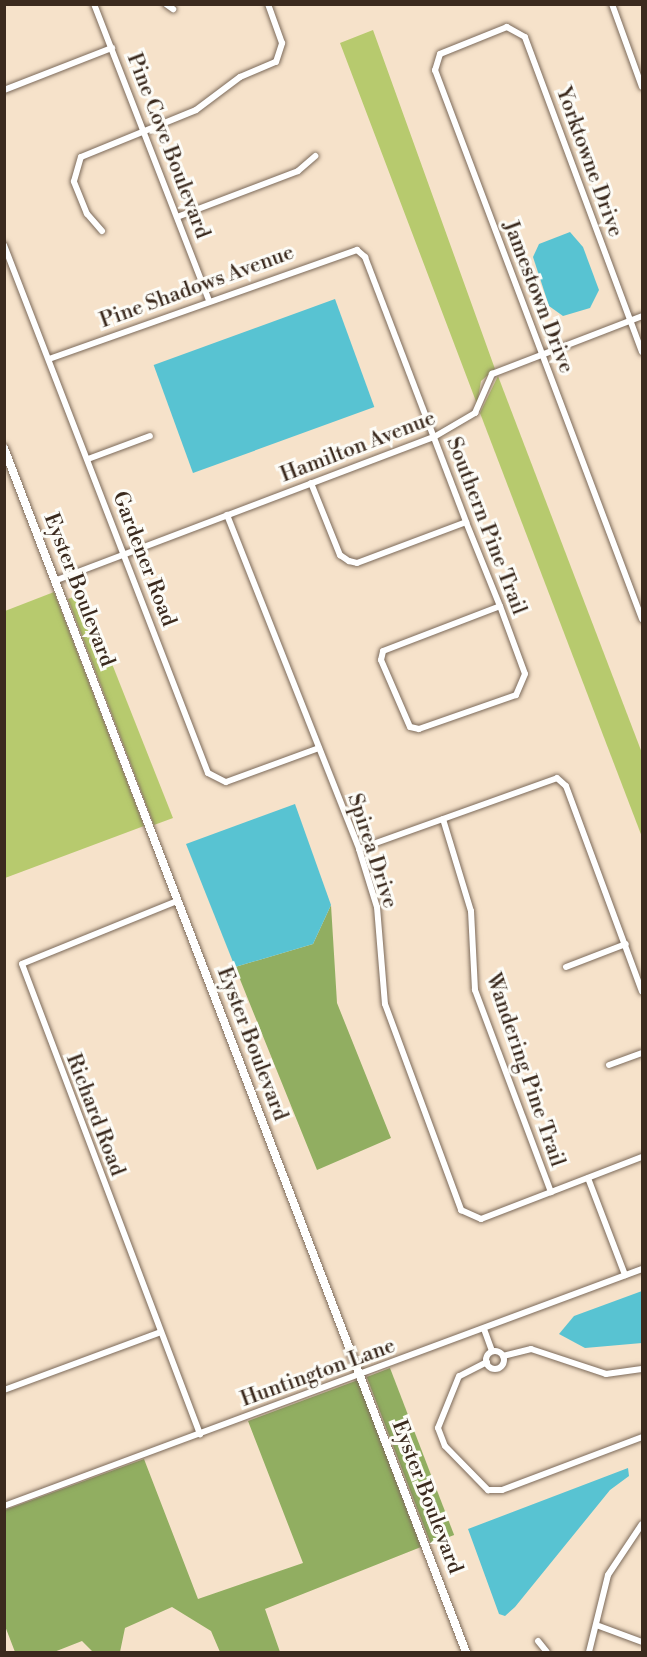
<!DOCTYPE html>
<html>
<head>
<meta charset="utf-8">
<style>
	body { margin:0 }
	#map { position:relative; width:647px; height:1657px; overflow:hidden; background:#f6e2ca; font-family:"Libre Bodoni",serif }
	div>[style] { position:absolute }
	.green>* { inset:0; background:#b7ca6e }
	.forest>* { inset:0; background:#91ae61; transform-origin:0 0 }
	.water>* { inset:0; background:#58c3d2; transform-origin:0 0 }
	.roads { filter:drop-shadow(0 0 2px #7c6a5a) drop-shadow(0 0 2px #7c6a5a) }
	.minor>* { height:6px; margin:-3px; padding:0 3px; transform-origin:3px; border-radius:3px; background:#fff }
	.minor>.ring { margin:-3px; padding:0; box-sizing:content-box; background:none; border:6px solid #fff; border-radius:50% }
	.tertiary>* { height:8px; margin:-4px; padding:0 4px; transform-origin:4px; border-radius:4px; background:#fff }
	span { translate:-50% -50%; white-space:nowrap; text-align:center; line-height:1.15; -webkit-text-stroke:6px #fdfcf7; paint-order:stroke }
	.street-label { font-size:21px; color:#3b2a1e }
	.frame { position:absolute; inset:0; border:6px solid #3b2a1e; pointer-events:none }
</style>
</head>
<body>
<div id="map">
	<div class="green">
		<i style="clip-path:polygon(373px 30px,495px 369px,481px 381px,477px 404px,340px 43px)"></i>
		<i style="clip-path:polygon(498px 376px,642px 753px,642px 837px,480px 413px)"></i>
		<i style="clip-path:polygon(54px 592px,144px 826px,5px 878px,5px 611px)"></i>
		<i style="clip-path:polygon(84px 593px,173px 818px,154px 825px,68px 599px)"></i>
	</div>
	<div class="forest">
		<i style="clip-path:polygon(331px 905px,337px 1003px,391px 1138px,317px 1170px,235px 967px,313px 944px)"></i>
		<i style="left:390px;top:1368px;width:179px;height:25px;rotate:69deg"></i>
		<i style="clip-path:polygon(358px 1380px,421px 1547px,265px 1609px,280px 1652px,220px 1652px,211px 1631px,172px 1607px,125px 1628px,120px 1652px,93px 1652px,82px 1641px,54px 1652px,15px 1652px,5px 1626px,5px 1510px,144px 1459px,198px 1599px,303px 1563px,248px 1421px)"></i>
	</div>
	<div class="water">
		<i style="clip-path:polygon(570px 232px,583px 247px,599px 290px,590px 308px,563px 316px,549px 306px,533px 257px,539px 244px)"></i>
		<i style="left:335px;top:299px;width:115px;height:193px;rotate:70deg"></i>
		<i style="clip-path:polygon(295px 804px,331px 905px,313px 944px,235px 967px,186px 844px)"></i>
		<i style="clip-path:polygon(642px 1291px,642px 1343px,585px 1348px,559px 1334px,574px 1316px)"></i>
		<i style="clip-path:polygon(628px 1468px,629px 1476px,610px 1490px,515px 1607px,505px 1616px,499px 1614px,468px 1529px)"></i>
	</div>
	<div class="roads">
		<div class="minor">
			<i style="left:94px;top:4px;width:318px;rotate:68.8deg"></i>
			<i style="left:166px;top:4px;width:9px;rotate:36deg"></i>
			<i style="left:612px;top:4px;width:88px;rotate:70.1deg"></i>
			<i style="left:4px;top:90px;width:116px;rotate:-21.3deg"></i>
			<i style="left:177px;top:217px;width:129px;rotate:-20.8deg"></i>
			<i style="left:298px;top:171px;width:23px;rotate:-41deg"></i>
			<i style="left:102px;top:231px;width:23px;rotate:-131deg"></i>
			<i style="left:87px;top:214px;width:35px;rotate:-112deg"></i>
			<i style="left:74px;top:181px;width:25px;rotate:-74deg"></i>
			<i style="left:81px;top:157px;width:124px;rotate:-22.2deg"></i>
			<i style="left:196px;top:110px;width:55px;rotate:-36.9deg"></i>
			<i style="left:240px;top:77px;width:39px;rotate:-23deg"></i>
			<i style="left:276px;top:62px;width:20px;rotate:-72deg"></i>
			<i style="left:282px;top:43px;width:41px;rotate:-109.7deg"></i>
			<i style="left:4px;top:245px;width:566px;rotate:68.88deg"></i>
			<i style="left:208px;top:773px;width:20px;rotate:27deg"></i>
			<i style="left:226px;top:782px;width:99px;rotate:-20.1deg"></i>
			<i style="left:642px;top:352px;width:336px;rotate:-110.4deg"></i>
			<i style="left:525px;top:37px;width:21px;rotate:-151deg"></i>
			<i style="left:507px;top:27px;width:72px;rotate:158.1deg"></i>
			<i style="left:440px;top:54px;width:17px;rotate:107deg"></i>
			<i style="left:435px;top:70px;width:587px;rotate:69.34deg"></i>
			<i style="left:49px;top:359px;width:327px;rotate:-19.5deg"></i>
			<i style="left:357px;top:250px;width:11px;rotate:41deg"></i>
			<i style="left:365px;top:257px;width:284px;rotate:69.1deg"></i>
			<i style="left:466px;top:522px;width:91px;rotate:68deg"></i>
			<i style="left:500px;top:606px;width:72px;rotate:69.8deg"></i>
			<i style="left:525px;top:674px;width:23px;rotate:113deg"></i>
			<i style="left:516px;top:695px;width:103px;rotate:160.7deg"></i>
			<i style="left:419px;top:729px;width:9px;rotate:-167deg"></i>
			<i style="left:410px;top:727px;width:73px;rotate:-113.4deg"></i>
			<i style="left:381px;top:660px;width:9px;rotate:-77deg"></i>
			<i style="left:383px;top:651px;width:125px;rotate:-21deg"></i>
			<i style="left:88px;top:459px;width:66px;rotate:-20.4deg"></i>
			<i style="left:311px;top:483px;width:78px;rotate:68.1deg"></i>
			<i style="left:340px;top:555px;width:11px;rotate:34deg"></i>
			<i style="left:349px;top:561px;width:8px;rotate:14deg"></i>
			<i style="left:357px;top:563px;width:116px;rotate:-20.6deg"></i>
			<i style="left:227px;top:515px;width:359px;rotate:68.4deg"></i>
			<i style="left:359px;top:849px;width:61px;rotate:72.8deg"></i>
			<i style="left:377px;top:907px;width:97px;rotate:85.3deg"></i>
			<i style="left:385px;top:1004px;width:220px;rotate:69.7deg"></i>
			<i style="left:461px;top:1210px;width:22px;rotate:24deg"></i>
			<i style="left:481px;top:1219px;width:173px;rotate:-21.1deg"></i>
			<i style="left:57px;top:580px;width:403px;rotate:-20.8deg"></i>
			<i style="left:434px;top:437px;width:48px;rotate:-30.3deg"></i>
			<i style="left:475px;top:413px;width:43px;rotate:-66.4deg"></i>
			<i style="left:492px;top:374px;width:161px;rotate:-21.1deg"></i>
			<i style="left:443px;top:819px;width:96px;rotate:73.1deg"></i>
			<i style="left:471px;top:911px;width:79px;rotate:87.1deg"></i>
			<i style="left:475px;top:990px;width:216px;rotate:69.4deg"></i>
			<i style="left:359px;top:849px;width:210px;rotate:-19.7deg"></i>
			<i style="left:557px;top:778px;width:12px;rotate:42deg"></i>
			<i style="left:566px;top:786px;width:219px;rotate:69.7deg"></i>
			<i style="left:177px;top:901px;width:167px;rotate:157.9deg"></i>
			<i style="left:22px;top:964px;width:503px;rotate:69.26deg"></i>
			<i style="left:566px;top:967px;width:64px;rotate:-21deg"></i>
			<i style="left:609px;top:1065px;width:35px;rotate:-20deg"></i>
			<i style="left:588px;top:1178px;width:104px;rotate:69.1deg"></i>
			<i style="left:484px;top:1329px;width:23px;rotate:70deg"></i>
			<i class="ring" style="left:486px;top:1351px;width:12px;height:12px"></i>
			<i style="left:503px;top:1356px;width:29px;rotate:-14deg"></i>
			<i style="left:531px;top:1349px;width:79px;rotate:18.4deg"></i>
			<i style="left:606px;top:1374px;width:36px;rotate:-8deg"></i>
			<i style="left:487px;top:1362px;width:31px;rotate:153deg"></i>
			<i style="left:459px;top:1376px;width:56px;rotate:112deg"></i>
			<i style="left:438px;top:1428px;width:19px;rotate:69deg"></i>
			<i style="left:445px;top:1446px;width:62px;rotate:45.7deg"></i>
			<i style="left:488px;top:1490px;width:14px"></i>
			<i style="left:502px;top:1490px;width:150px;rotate:-20.7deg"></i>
			<i style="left:4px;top:1390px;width:167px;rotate:-20.3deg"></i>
			<i style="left:4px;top:1506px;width:681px;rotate:-20.38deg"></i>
			<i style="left:599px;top:1626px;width:46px;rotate:20.4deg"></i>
			<i style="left:538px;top:1641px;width:14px;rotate:51deg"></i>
			<i style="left:589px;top:1652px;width:79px;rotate:-76.1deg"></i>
			<i style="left:608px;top:1575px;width:61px;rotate:-56.3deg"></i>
		</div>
		<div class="tertiary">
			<i style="left:4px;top:448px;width:1290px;rotate:69.01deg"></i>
		</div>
	</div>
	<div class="street-label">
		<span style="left:168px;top:146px;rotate:69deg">Pine Cove Boulevard</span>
		<span style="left:589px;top:162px;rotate:70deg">Yorktowne Drive</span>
		<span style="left:197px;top:287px;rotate:-20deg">Pine Shadows Avenue</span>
		<span style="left:538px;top:297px;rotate:69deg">Jamestown Drive</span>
		<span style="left:358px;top:447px;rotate:-21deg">Hamilton Avenue</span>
		<span style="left:486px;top:526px;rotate:69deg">Southern Pine Trail</span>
		<span style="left:144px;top:559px;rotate:69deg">Gardener Road</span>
		<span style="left:79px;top:590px;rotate:69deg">Eyster Boulevard</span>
		<span style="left:372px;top:851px;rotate:72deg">Spirea Drive</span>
		<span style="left:252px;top:1044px;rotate:69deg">Eyster Boulevard</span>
		<span style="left:525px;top:1070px;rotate:71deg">Wandering Pine Trail</span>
		<span style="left:95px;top:1115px;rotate:69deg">Richard Road</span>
		<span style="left:318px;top:1373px;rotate:-20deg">Huntington Lane</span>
		<span style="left:427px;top:1497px;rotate:69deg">Eyster Boulevard</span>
	</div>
	<div class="frame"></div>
</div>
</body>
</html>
